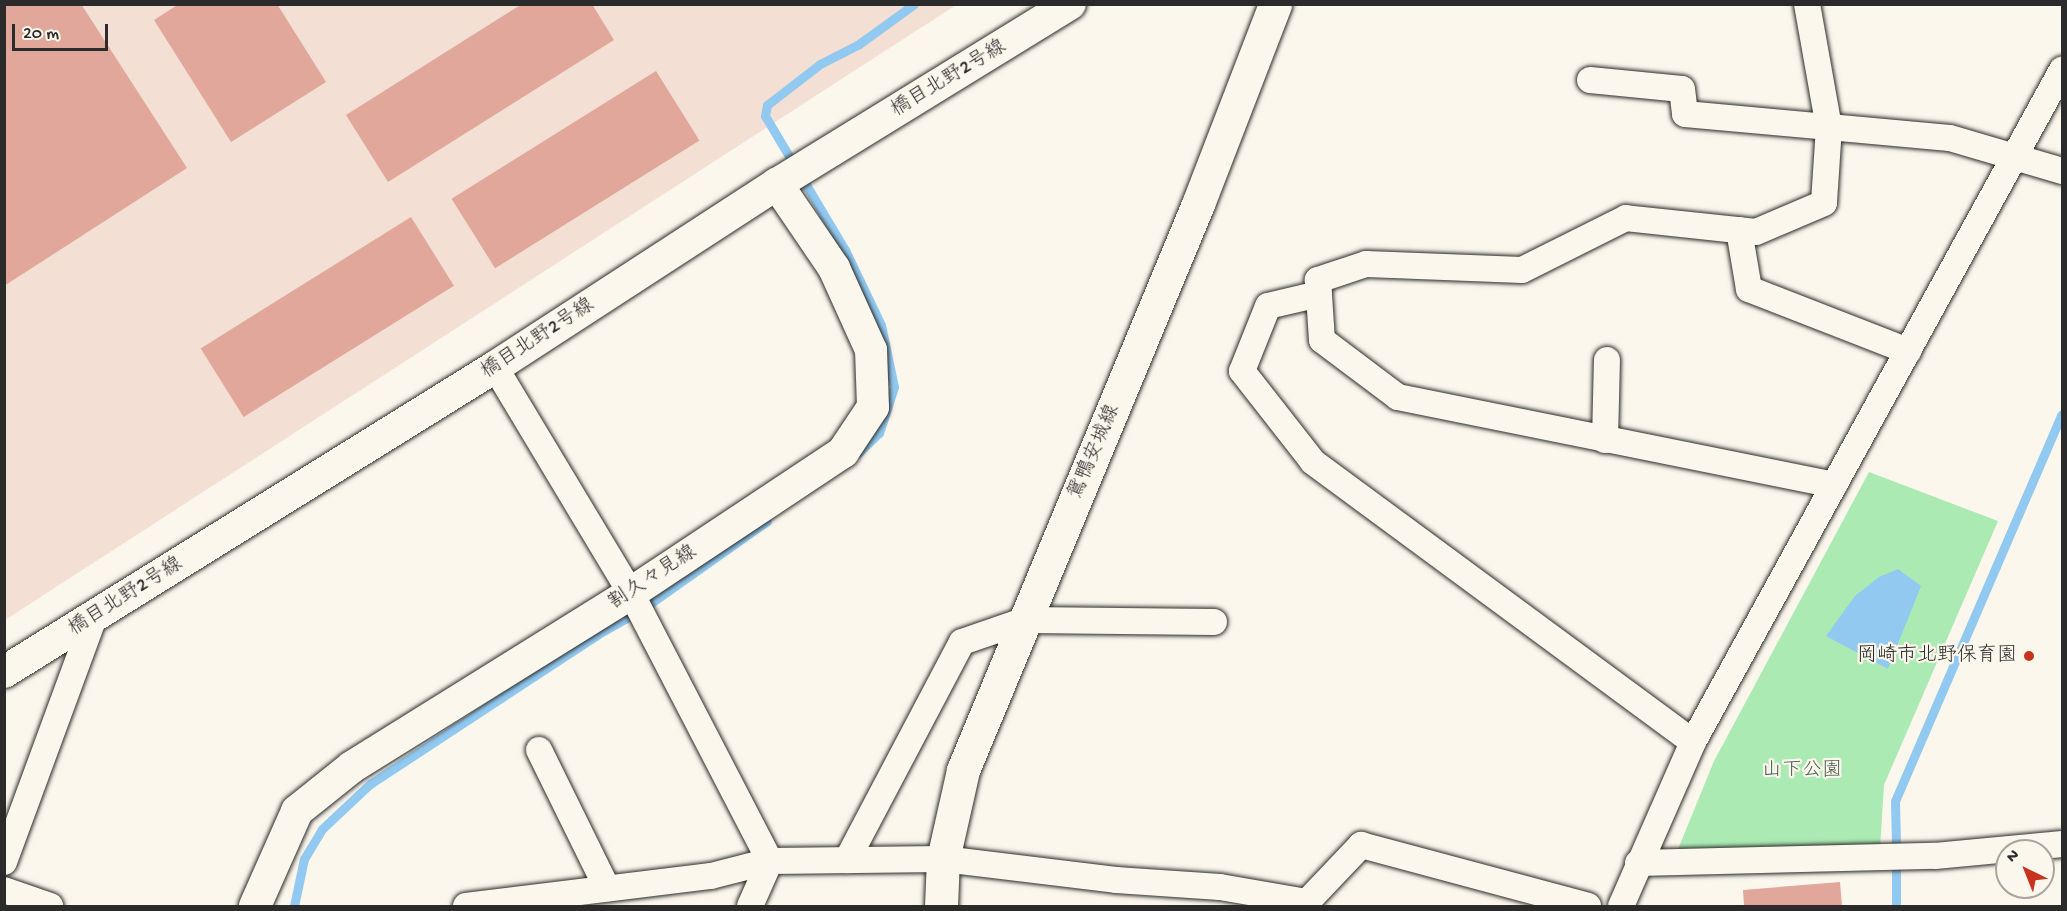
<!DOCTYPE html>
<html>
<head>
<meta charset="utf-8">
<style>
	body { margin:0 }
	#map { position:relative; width:2067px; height:911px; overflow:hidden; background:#fbf7ec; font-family:"Gochi Hand","Klee One",sans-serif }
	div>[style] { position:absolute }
	.built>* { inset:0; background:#f3dfd3 }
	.green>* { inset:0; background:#abebb3 }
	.water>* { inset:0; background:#92c9f0 }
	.stream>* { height:9px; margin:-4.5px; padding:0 4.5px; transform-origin:4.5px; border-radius:4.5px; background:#92c9f0 }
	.building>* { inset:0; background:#e0a79a; transform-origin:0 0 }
	.roads { filter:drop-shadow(0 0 2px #2b2b2b) drop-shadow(0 0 2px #2b2b2b) }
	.minor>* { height:26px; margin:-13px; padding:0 13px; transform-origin:13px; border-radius:13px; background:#fbf7ec }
	.tertiary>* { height:32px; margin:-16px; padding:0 16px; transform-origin:16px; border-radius:16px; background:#fbf7ec }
	.secondary>* { height:33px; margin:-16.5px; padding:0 16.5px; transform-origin:16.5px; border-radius:16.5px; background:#fbf7ec }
	.dots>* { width:16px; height:16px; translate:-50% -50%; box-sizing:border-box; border:3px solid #fbf7ec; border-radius:50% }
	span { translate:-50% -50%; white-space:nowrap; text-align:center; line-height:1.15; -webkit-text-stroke:4.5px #fbf7ec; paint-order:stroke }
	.street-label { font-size:20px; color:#2b2b2b }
	.poi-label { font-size:20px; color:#2b2b2b }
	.right { translate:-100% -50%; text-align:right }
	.park-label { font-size:20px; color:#4b5b4d }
	.frame { position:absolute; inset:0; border:6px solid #2b2b2b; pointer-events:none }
	.north { position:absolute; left:1995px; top:839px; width:60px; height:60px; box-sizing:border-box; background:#fbf7ec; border:2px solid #a8a59f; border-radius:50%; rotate:317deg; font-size:16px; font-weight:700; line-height:24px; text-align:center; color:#2b2b2b }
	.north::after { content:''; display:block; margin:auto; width:21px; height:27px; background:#c8321e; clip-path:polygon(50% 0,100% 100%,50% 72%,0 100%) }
	.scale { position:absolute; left:12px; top:24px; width:96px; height:27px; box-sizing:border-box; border:3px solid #2b2b2b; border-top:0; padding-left:8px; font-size:18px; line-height:21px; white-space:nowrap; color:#2b2b2b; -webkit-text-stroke:4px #fbf7ec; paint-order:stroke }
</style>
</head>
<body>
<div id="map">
	<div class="built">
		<i style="clip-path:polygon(5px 5px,956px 5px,5px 620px)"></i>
	</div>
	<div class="green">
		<i style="clip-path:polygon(1869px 472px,1998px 521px,1884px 785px,1880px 849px,1672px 864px,1714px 761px)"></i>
	</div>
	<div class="water">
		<i style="clip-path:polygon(1898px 569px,1921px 586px,1888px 669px,1826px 636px,1855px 596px,1879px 577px)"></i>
	</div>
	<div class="stream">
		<i style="left:858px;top:453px;width:29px;rotate:-44deg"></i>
		<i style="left:879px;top:433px;width:48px;rotate:-71.9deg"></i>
		<i style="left:894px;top:387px;width:63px;rotate:-101.8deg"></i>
		<i style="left:881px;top:325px;width:83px;rotate:-115.6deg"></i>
		<i style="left:845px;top:250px;width:156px;rotate:-120.8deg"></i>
		<i style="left:765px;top:116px;width:11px;rotate:-80deg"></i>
		<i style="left:767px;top:105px;width:67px;rotate:-37.7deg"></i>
		<i style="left:820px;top:64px;width:44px;rotate:-27.1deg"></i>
		<i style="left:859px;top:44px;width:68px;rotate:-36deg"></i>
		<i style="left:1896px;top:843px;width:42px;rotate:-91.4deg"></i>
		<i style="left:1895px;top:801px;width:421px;rotate:-66.7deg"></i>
		<i style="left:1896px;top:866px;width:40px;rotate:90deg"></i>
		<i style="left:294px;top:906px;width:48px;rotate:-78deg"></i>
		<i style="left:304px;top:859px;width:35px;rotate:-59deg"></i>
		<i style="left:322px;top:829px;width:66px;rotate:-43.2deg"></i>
		<i style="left:370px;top:784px;width:273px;rotate:-33.3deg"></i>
		<i style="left:598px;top:634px;width:49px;rotate:-29.2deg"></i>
		<i style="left:641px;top:610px;width:154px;rotate:-35.2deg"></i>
	</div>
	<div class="building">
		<i style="clip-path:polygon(4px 4px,81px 4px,187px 168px,4px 286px)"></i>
		<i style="clip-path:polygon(179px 4px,277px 4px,326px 82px,231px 142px,154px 20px)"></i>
		<i style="clip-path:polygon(522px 4px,592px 4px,614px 40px,388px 182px,346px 115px)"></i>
		<i style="left:656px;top:71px;width:82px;height:241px;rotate:58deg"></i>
		<i style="left:411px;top:217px;width:81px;height:248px;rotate:58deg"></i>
		<i style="clip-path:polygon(1840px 882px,1842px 906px,1744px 906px,1743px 890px)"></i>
	</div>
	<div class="roads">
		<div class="minor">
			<i style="left:1807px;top:4px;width:125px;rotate:79.9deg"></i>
			<i style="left:1829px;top:127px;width:121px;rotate:5.2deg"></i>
			<i style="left:1950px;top:138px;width:117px;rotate:16.4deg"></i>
			<i style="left:1590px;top:80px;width:92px;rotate:5.6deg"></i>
			<i style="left:1682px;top:89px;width:25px;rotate:83deg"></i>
			<i style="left:1685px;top:114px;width:145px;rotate:5.2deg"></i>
			<i style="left:1829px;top:127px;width:76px;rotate:93.8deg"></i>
			<i style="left:1824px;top:203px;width:74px;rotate:156.9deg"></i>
			<i style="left:1756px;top:232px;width:131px;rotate:-173.9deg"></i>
			<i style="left:1626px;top:218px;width:116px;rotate:153.4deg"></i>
			<i style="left:1522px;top:270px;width:156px;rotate:-177.8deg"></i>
			<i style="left:1366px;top:264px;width:51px;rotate:161.6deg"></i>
			<i style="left:1318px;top:280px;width:60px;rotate:86.2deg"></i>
			<i style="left:1322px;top:340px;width:95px;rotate:36.9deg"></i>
			<i style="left:1398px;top:397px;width:445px;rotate:11.4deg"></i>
			<i style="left:1739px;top:230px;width:60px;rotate:80.4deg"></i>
			<i style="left:1749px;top:289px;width:171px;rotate:21.3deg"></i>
			<i style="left:1319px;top:294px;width:52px;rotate:166.8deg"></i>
			<i style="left:1268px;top:306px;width:70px;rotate:111.8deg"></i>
			<i style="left:1242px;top:371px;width:115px;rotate:52deg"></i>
			<i style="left:1313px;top:462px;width:472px;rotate:36.4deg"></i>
			<i style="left:495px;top:367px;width:264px;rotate:59deg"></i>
			<i style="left:631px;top:593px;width:302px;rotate:62.6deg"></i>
			<i style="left:1605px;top:440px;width:80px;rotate:-88.6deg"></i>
			<i style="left:539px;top:750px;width:154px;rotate:63.8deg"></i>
			<i style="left:847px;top:860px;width:246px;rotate:-62.2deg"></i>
			<i style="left:962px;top:642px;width:68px;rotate:-19deg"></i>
			<i style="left:1026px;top:620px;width:188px;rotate:0.6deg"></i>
			<i style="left:4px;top:862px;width:261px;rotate:-69.8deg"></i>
			<i style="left:1638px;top:863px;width:297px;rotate:-1.4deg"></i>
			<i style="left:1935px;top:856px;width:128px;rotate:-5.4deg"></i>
			<i style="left:4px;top:890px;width:49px;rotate:19.2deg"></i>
			<i style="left:1307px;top:902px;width:79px;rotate:-46.5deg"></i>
			<i style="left:1361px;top:845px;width:235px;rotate:15deg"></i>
			<i style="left:466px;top:906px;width:247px;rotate:-7deg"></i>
			<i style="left:711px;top:876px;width:61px;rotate:-14.3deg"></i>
			<i style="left:770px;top:861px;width:173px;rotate:-0.7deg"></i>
			<i style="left:943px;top:859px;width:174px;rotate:6.9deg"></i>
			<i style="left:1116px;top:880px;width:104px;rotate:3.9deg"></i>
			<i style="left:1220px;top:887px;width:88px;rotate:9.8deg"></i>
			<i style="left:1307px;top:902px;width:4px;rotate:104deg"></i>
			<i style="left:750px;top:906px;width:49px;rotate:-66deg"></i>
			<i style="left:1621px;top:906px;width:179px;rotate:-66.3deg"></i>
			<i style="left:1693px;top:742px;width:767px;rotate:-61.23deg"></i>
		</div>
		<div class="tertiary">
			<i style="left:4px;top:672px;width:578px;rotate:-31.85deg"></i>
			<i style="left:495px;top:367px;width:336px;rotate:-33deg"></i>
			<i style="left:777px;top:184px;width:344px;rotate:-31.6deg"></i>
			<i style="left:255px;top:906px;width:104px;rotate:-66.1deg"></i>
			<i style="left:297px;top:811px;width:70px;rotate:-38.7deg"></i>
			<i style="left:352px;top:767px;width:329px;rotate:-31.9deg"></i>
			<i style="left:631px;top:593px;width:255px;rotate:-33.6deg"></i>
			<i style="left:843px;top:452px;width:54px;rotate:-56.3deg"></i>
			<i style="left:873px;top:407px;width:57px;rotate:-92deg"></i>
			<i style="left:871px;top:350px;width:90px;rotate:-114.3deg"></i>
			<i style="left:834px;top:268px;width:102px;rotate:-124.2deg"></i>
		</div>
		<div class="secondary">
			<i style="left:941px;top:906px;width:47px;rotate:-87.6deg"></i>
			<i style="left:943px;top:859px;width:91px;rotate:-77.3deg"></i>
			<i style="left:963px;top:770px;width:613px;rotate:-67.45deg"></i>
			<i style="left:1198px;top:204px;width:214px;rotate:-68.9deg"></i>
		</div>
	</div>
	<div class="dots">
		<i style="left:2029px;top:656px;background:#c8321e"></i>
	</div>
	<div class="street-label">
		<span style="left:949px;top:79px;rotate:-31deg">橋目北野2号線</span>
		<span style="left:538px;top:339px;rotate:-33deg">橋目北野2号線</span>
		<span style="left:1095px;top:452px;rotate:-67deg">鴛鴨安城線</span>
		<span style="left:653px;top:578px;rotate:-33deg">割久々見線</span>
		<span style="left:126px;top:597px;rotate:-32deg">橋目北野2号線</span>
	</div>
	<div class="poi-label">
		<span class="right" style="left:2017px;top:656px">岡崎市北野保育園</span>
	</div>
	<div class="park-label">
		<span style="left:1802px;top:771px">山下公園</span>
	</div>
	<div class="frame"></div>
	<div class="north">N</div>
	<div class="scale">20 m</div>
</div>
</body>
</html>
